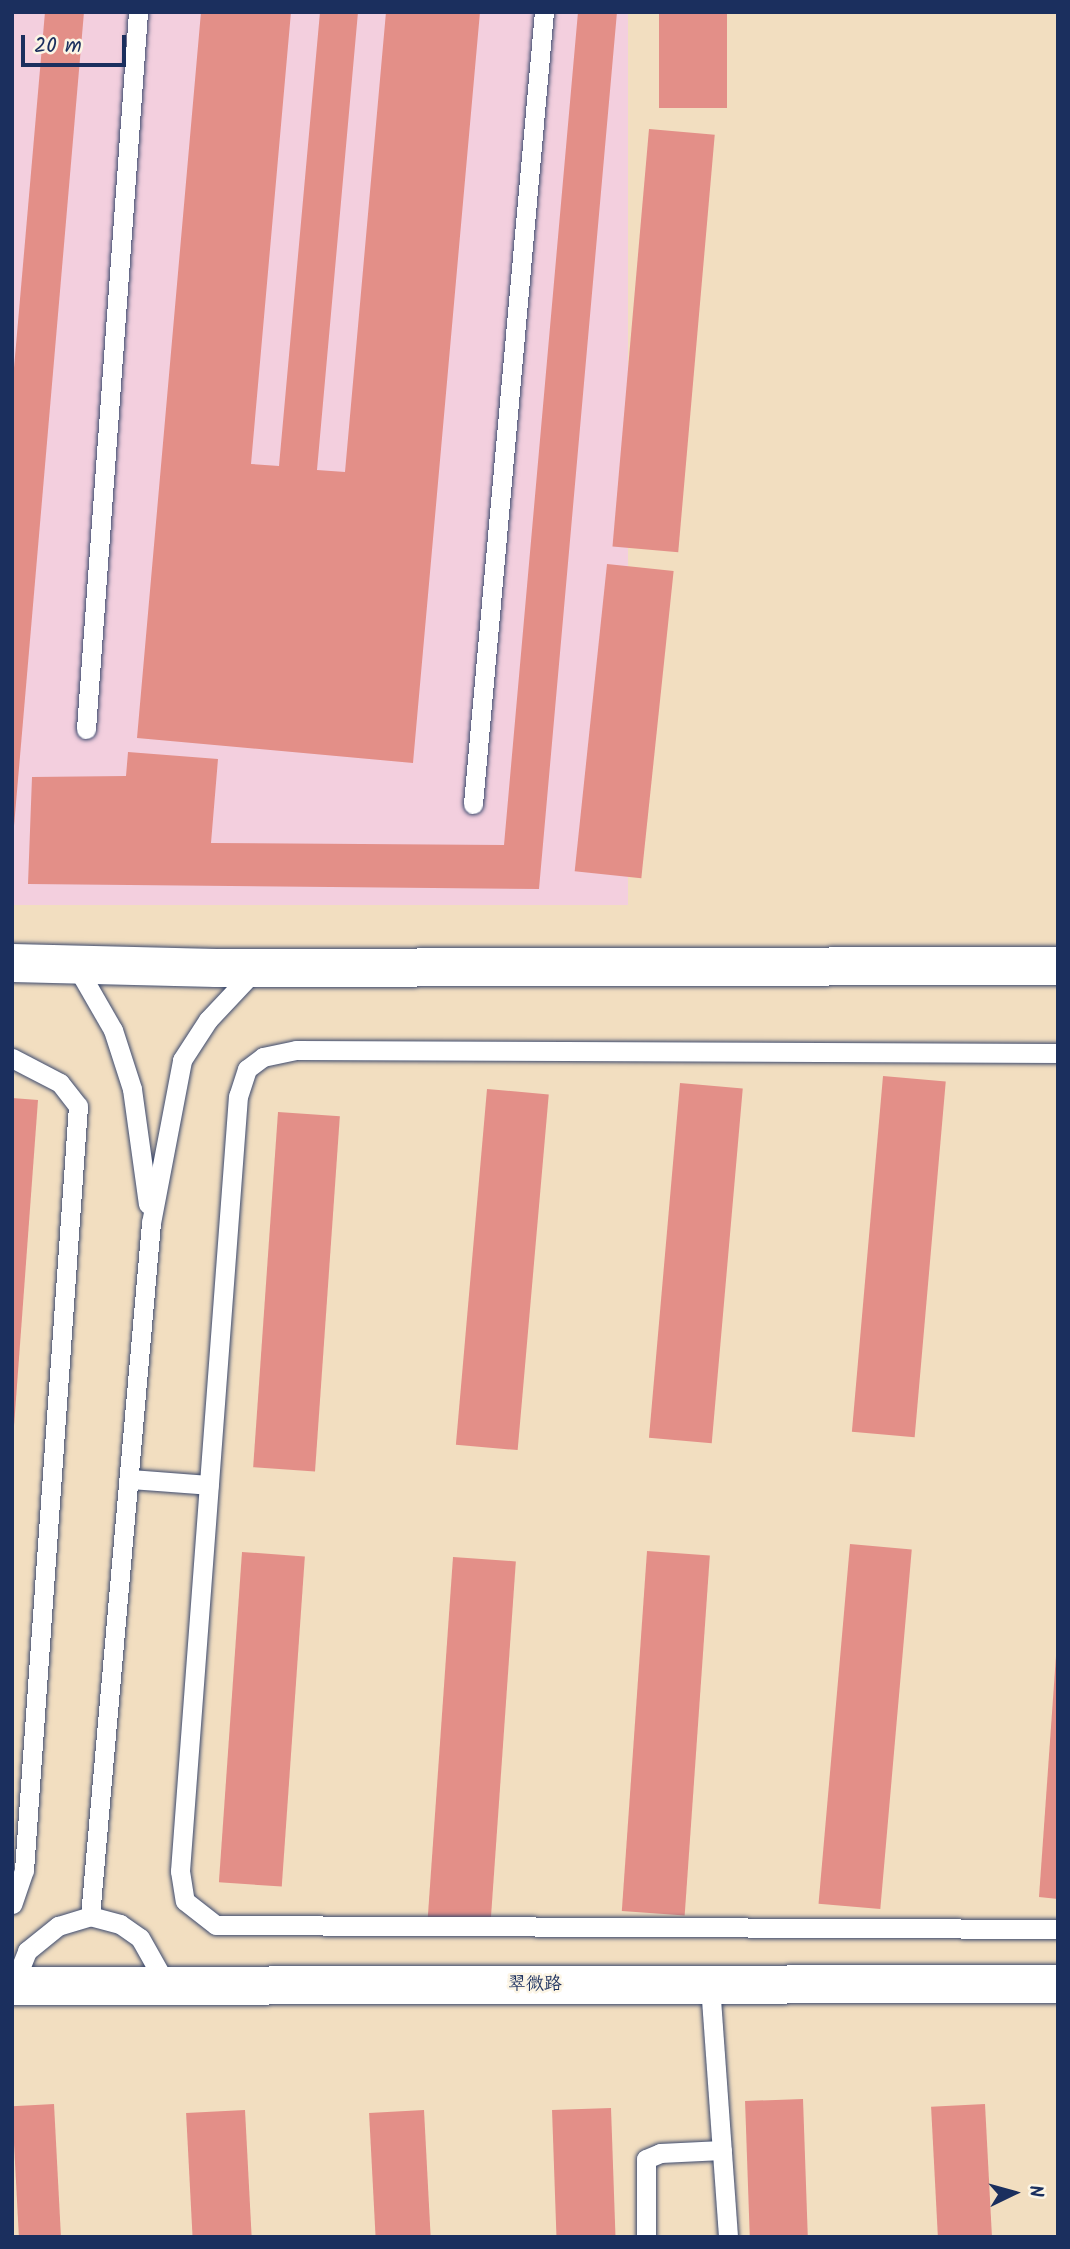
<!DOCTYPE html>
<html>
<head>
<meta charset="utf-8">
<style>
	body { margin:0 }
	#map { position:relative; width:1070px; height:2249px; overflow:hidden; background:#f2dec0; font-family:Kalam,"LXGW WenKai TC",sans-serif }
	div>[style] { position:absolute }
	.built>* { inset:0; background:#f3cfde; transform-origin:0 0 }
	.building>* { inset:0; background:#e38f88; transform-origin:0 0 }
	.roads { filter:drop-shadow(0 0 2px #3b496d) drop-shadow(0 0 2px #3b496d) }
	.lane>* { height:19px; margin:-9.5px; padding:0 9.5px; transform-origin:9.5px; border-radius:9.5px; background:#fff }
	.street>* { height:38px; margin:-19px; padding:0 19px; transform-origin:19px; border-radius:19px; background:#fff }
	.secondary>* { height:38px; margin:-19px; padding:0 19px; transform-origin:19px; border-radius:19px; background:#fff }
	span { translate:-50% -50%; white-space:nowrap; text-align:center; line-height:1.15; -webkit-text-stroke:5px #fcf5e5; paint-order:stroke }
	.street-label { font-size:18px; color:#1b2f5e }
	.frame { position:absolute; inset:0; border:14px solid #1b2f5e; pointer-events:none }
	.north { position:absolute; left:979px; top:2158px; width:70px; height:70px; -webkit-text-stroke:5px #fcf5e5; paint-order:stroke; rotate:85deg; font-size:19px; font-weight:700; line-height:28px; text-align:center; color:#1b2f5e }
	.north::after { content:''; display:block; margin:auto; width:24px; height:32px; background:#1b2f5e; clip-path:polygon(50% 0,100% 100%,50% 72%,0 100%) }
	.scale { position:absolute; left:21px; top:35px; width:105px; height:32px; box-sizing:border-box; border:4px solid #1b2f5e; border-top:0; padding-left:9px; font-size:21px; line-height:24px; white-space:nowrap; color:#1b2f5e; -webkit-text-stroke:5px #fcf5e5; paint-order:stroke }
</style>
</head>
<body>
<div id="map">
	<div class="built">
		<i style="left:12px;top:12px;width:616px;height:893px"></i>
	</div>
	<div class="building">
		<i style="clip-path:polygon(45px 12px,84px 12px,14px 826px,12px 391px)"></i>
		<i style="clip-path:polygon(201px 12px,291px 12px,251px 464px,279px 466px,320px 12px,358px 12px,317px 470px,345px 472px,386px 12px,480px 12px,413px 763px,137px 738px)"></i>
		<i style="clip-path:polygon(578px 12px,617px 12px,539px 889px,28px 884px,32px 777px,126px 776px,128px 752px,218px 759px,211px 843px,504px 845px)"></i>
		<i style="left:659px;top:12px;width:68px;height:96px"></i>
		<i style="left:649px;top:129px;width:66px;height:419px;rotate:5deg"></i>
		<i style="left:607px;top:564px;width:67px;height:309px;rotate:6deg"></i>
		<i style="left:883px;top:1076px;width:63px;height:357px;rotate:5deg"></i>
		<i style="left:680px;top:1083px;width:63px;height:356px;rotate:5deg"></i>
		<i style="left:487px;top:1089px;width:62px;height:357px;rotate:5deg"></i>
		<i style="clip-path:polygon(12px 1098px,38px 1100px,14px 1426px,12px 1426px)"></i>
		<i style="left:278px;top:1112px;width:62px;height:356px;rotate:4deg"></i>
		<i style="left:850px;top:1544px;width:62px;height:361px;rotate:5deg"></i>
		<i style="left:647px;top:1551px;width:63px;height:361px;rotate:4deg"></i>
		<i style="left:242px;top:1552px;width:63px;height:331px;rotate:4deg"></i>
		<i style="left:453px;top:1557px;width:63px;height:361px;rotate:4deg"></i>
		<i style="clip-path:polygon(1056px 1656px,1058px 1656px,1058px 1899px,1039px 1897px)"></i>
		<i style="left:803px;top:2099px;width:138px;height:58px;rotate:88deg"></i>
		<i style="left:54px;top:2104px;width:133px;height:42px;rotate:87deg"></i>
		<i style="left:985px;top:2104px;width:133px;height:54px;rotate:87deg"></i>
		<i style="left:611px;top:2108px;width:129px;height:59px;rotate:88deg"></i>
		<i style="left:245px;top:2110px;width:127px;height:59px;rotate:87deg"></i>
		<i style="left:424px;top:2110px;width:127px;height:55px;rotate:87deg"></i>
	</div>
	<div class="roads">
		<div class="lane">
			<i style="left:86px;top:729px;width:719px;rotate:-85.85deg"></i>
			<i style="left:473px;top:804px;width:795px;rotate:-84.88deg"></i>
			<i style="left:75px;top:964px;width:76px;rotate:60.1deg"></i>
			<i style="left:113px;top:1030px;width:62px;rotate:72.1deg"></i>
			<i style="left:132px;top:1089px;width:116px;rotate:82.1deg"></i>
			<i style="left:1058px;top:1053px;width:762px;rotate:-179.77deg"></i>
			<i style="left:296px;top:1050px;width:34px;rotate:168deg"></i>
			<i style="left:263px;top:1057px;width:20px;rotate:143deg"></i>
			<i style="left:247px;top:1069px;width:28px;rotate:108deg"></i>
			<i style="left:238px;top:1096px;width:777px;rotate:94.28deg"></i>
			<i style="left:180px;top:1871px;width:30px;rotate:81deg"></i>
			<i style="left:185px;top:1901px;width:39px;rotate:38deg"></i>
			<i style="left:216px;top:1925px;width:842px;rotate:0.27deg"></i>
			<i style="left:12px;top:1058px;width:54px;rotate:27.5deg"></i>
			<i style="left:60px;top:1083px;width:29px;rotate:52deg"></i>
			<i style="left:78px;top:1106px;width:766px;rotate:94.04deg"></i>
			<i style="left:24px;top:1870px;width:36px;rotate:109deg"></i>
			<i style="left:130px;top:1479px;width:79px;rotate:4.3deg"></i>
			<i style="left:90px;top:1916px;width:696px;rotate:-84.97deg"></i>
			<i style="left:151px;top:1223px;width:166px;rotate:-79.2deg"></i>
			<i style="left:182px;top:1060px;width:48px;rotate:-57deg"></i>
			<i style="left:208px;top:1020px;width:71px;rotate:-46.7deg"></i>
			<i style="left:710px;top:1985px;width:253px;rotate:85.9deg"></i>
			<i style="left:13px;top:1986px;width:38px;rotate:-68deg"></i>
			<i style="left:27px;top:1951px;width:40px;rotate:-39deg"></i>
			<i style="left:58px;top:1926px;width:34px;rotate:-17deg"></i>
			<i style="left:90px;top:1916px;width:31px;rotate:15deg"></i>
			<i style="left:120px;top:1924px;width:24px;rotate:35deg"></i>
			<i style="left:140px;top:1938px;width:55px;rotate:60.6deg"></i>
			<i style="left:646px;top:2237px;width:78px;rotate:-90deg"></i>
			<i style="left:646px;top:2159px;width:15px;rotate:-23deg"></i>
			<i style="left:660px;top:2153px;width:62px;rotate:-2.8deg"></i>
		</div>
		<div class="street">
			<i style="left:12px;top:963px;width:204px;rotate:1.4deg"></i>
			<i style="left:216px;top:968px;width:842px;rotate:-0.14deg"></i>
		</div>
		<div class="secondary">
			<i style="left:12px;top:1986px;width:1046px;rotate:-0.11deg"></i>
		</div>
	</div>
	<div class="street-label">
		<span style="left:535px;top:1985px">翠微路</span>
	</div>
	<div class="frame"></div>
	<div class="north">N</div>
	<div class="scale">20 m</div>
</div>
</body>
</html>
